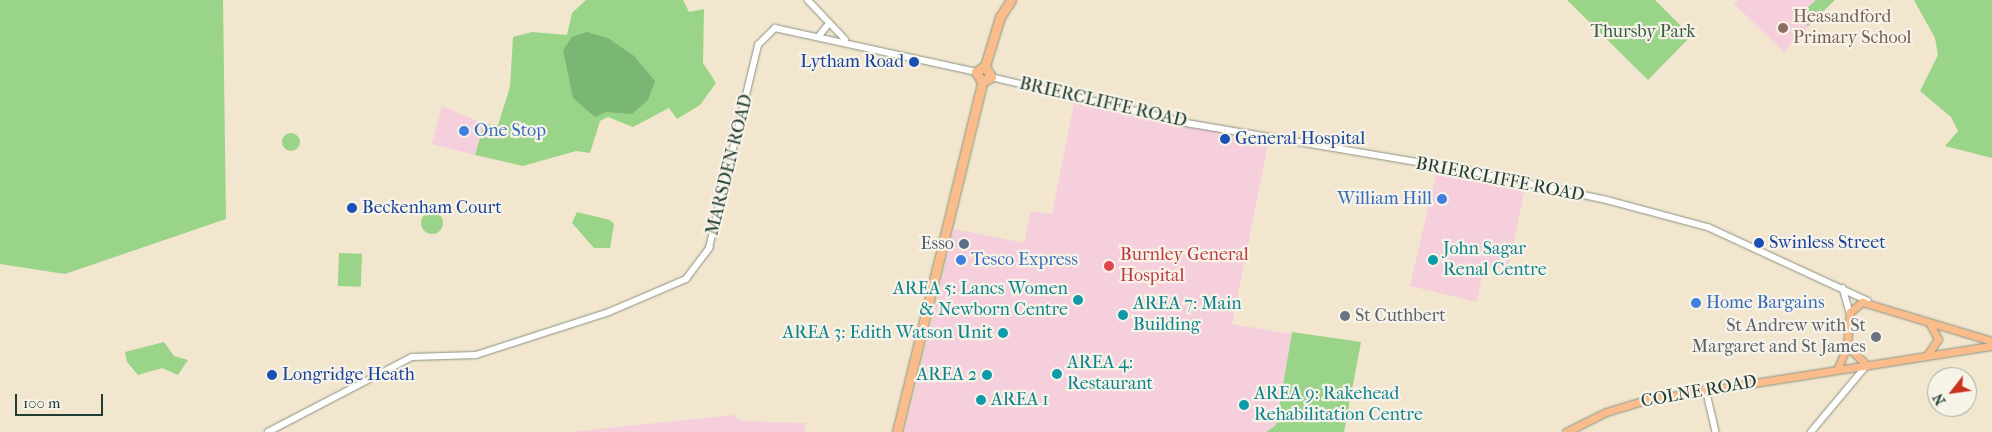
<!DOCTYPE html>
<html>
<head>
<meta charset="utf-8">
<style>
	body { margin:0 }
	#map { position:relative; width:1992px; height:432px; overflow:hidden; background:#f3e6cf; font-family:"IM FELL French Canon",serif }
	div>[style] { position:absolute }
	.built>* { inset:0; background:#f5cfdb }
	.green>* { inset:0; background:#99d488; transform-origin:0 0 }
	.round { border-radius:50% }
	.forest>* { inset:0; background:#7ab674 }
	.roads { filter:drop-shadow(0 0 1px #899282) drop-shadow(0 0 1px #899282) }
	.minor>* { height:5.5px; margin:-2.75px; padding:0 2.75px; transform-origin:2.75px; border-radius:2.75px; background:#fff }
	.major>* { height:7px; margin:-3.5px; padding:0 3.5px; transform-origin:3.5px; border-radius:3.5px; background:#fabc8b }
	.highway>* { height:9px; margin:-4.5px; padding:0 4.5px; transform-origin:4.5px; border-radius:4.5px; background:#fabc8b }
	.dots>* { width:14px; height:14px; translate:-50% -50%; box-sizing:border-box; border:2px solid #f7f3e8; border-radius:50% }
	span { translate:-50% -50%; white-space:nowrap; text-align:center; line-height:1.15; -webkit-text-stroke:4.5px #f7f3e8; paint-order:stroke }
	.education-label { font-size:18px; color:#785e54 }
	.left { translate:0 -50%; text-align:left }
	.park-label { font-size:18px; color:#375b45 }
	.transit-label { font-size:18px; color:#164399 }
	.right { translate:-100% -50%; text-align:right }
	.street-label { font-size:18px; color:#1f3d34 }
	.shop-label { font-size:18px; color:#366cbe }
	.service-label { font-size:18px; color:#4e5e75 }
	.culture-label { font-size:18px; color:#0d838f }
	.health-label { font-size:18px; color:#be3a42 }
	.worship-label { font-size:18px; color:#5b616d }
	.north { position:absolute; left:1927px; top:367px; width:50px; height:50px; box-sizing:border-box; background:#f7f3e8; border:1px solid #a1aaa0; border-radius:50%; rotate:240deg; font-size:14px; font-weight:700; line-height:20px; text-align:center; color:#1f3d34 }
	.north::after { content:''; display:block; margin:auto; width:18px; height:22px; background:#c8321e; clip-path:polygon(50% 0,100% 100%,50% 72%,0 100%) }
	.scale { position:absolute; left:15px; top:394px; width:88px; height:22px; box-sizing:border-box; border:2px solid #1f3d34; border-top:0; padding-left:6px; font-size:15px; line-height:18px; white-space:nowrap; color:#1f3d34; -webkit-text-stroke:4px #f7f3e8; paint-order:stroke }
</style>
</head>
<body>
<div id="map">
	<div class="built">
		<i style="clip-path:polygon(1738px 0,1834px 0,1784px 52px,1734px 4px)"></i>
		<i style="clip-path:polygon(1075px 98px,1269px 140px,1232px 324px,1291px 334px,1276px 425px,1265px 432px,905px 432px,954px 229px,1024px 243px,1031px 211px,1052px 214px)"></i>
		<i style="clip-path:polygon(442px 106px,484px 124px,475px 155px,432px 144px)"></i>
		<i style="clip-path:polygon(1436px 174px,1525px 189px,1508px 269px,1484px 265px,1477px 302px,1410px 286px)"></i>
		<i style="clip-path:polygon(734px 415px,741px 421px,806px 423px,804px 432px,569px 432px)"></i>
	</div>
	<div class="green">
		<i style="clip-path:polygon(0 0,223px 0,226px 219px,65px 274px,0 264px)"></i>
		<i style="clip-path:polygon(586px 0,683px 0,689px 12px,704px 9px,703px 63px,716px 83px,700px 105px,677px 119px,669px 108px,633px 127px,608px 117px,600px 121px,590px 153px,576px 151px,523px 166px,475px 155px,484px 124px,498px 125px,510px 87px,513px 37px,532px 32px,567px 35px,572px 13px)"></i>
		<i style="clip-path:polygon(1567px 0,1655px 0,1691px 36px,1648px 80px)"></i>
		<i style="clip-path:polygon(1816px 0,1835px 0,1808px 26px,1798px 16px)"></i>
		<i style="clip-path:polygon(1914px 0,1992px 0,1992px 158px,1945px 146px,1958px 131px,1951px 117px,1920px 91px,1938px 55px,1935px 38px)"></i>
		<i class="round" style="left:282px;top:133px;width:18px;height:18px"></i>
		<i style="clip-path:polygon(577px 212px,610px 220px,614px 224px,610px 248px,594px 248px,572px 223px)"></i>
		<i class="round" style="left:421px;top:212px;width:22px;height:22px"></i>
		<i style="left:339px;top:253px;width:23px;height:33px;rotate:2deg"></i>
		<i style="clip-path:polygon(1292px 332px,1361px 342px,1344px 432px,1266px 432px,1276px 425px)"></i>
		<i style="clip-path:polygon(164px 342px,174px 356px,188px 360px,178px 375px,162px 368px,138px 375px,127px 362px,125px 352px)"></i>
	</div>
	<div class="forest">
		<i style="clip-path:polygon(587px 32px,608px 38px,634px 56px,655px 81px,648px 100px,632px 114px,606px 112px,595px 117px,573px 98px,563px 50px,572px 37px)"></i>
	</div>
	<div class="roads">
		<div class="minor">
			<i style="left:808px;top:0;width:54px;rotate:46.5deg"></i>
			<i style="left:819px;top:36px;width:14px;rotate:-51deg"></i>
			<i style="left:991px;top:77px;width:206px;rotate:13.2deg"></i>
			<i style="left:1192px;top:124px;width:276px;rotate:9.6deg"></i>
			<i style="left:1464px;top:170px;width:146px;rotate:11.8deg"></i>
			<i style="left:1607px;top:200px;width:105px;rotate:15deg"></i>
			<i style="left:1708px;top:227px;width:176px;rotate:24.8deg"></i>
			<i style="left:1843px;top:288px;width:25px;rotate:74deg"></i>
			<i style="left:1706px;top:389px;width:44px;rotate:76.9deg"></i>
			<i style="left:268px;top:432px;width:162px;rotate:-27.5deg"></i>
			<i style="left:412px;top:357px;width:64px;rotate:-1.8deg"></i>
			<i style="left:476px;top:355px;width:140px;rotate:-17.9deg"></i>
			<i style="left:609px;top:312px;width:84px;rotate:-23.2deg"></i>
			<i style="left:686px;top:279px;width:39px;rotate:-53deg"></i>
			<i style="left:709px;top:248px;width:209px;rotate:-76.4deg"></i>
			<i style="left:758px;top:45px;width:24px;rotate:-45deg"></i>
			<i style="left:775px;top:28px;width:206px;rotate:12.3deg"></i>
			<i style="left:1811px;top:432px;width:87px;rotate:-50.1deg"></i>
		</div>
		<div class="major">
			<i style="left:1847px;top:346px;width:28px;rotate:44deg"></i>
			<i style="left:1928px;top:354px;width:18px;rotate:-56deg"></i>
			<i style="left:1938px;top:339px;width:19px;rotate:-118deg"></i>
			<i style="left:1837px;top:370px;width:26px;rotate:-67deg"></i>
			<i style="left:1847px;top:346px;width:34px;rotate:-85deg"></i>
			<i style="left:1850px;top:312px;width:16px;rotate:-40deg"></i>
			<i style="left:1862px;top:302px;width:136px;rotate:16.7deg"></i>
			<i style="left:1566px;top:432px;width:45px;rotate:-26.6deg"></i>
			<i style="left:1606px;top:412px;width:42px;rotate:-16.7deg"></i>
			<i style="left:1646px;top:400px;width:350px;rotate:-8.9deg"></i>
		</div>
		<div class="highway">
			<i style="left:985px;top:66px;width:51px;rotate:-73deg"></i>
			<i style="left:1000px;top:17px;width:20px;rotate:-57deg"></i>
			<i style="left:982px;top:82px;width:12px;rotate:-121deg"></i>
			<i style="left:976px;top:72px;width:11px;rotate:-34deg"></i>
			<i style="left:982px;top:82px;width:10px;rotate:-29deg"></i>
			<i style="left:991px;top:77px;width:13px;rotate:-119deg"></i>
			<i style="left:897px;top:432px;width:360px;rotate:-76.3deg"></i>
		</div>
	</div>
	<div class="dots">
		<i style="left:1783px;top:28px;background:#8d6e63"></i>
		<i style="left:914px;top:62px;background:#1a4fb4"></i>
		<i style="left:464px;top:131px;background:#3f7fe0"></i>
		<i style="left:1225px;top:139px;background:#1a4fb4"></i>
		<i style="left:1442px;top:199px;background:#3f7fe0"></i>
		<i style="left:352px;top:208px;background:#1a4fb4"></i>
		<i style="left:1759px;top:243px;background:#1a4fb4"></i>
		<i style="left:964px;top:244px;background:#5c6f8a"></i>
		<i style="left:961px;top:260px;background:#3f7fe0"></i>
		<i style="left:1433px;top:260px;background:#0f9aa8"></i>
		<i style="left:1109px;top:266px;background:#e0444e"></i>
		<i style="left:1078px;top:300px;background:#0f9aa8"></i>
		<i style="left:1696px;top:303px;background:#3f7fe0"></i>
		<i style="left:1123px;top:315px;background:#0f9aa8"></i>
		<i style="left:1345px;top:316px;background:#6b7280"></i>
		<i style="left:1003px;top:333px;background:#0f9aa8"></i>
		<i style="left:1876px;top:337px;background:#6b7280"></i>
		<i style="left:1057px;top:374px;background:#0f9aa8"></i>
		<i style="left:272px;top:375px;background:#1a4fb4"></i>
		<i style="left:987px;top:375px;background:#0f9aa8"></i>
		<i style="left:981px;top:400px;background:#0f9aa8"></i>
		<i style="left:1244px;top:405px;background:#0f9aa8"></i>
	</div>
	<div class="education-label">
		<span class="left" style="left:1793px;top:28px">Heasandford<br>Primary School</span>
	</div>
	<div class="park-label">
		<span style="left:1643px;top:32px">Thursby Park</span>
	</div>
	<div class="transit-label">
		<span class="right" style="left:904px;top:62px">Lytham Road</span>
		<span class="left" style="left:1235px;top:139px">General Hospital</span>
		<span class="left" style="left:362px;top:208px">Beckenham Court</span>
		<span class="left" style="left:1769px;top:243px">Swinless Street</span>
		<span class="left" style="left:282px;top:375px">Longridge Heath</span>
	</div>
	<div class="street-label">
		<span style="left:1103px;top:103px;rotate:13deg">BRIERCLIFFE ROAD</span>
		<span style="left:730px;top:165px;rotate:-76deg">MARSDEN ROAD</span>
		<span style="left:1500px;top:180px;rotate:11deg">BRIERCLIFFE ROAD</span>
		<span style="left:1699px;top:392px;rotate:-10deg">COLNE ROAD</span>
	</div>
	<div class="shop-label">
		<span class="left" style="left:474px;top:131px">One Stop</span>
		<span class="right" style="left:1432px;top:199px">William Hill</span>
		<span class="left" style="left:971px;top:260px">Tesco Express</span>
		<span class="left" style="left:1706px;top:303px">Home Bargains</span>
	</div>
	<div class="service-label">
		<span class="right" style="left:954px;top:244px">Esso</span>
	</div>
	<div class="culture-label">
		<span class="left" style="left:1443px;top:260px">John Sagar<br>Renal Centre</span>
		<span class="right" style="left:1068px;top:300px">AREA 5: Lancs Women<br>&amp; Newborn Centre</span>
		<span class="left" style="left:1133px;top:315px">AREA 7: Main<br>Building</span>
		<span class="right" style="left:993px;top:333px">AREA 3: Edith Watson Unit</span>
		<span class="left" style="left:1067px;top:374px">AREA 4:<br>Restaurant</span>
		<span class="right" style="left:977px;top:375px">AREA 2</span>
		<span class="left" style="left:1254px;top:405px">AREA 9: Rakehead<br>Rehabilitation Centre</span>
		<span class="left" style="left:991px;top:400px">AREA 1</span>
	</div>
	<div class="health-label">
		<span class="left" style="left:1120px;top:266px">Burnley General<br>Hospital</span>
	</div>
	<div class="worship-label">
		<span class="left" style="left:1355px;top:316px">St Cuthbert</span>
		<span class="right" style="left:1866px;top:337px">St Andrew with St<br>Margaret and St James</span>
	</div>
	<div class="north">N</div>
	<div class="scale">100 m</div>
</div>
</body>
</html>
